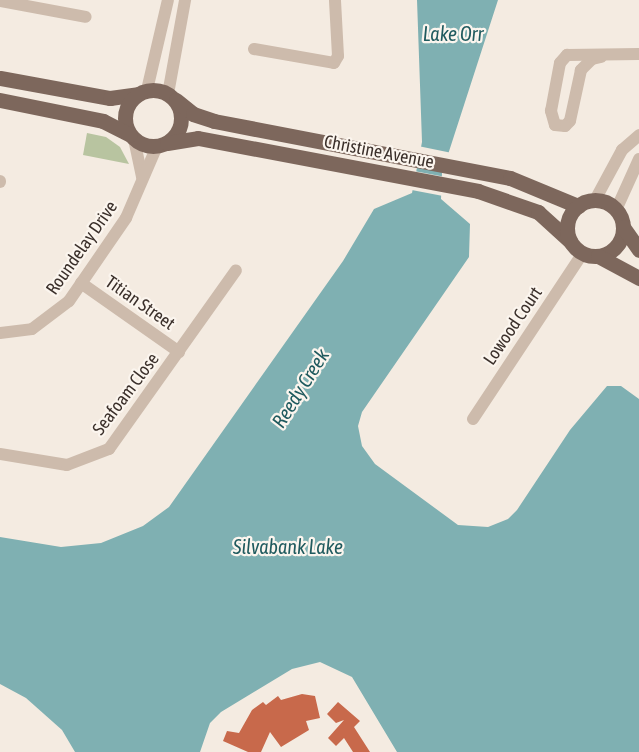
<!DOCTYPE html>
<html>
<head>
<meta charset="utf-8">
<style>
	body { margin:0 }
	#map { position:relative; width:639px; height:752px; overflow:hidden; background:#f4ebe1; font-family:"Asap Condensed",sans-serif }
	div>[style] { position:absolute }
	.green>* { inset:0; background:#b8c4a0 }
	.water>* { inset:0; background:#7fb0b2 }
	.pier>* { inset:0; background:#f4ebe1; transform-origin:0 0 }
	.building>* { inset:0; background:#c8694b }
	.minor>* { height:12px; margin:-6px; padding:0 6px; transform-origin:6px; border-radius:6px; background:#cdbbac }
	.major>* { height:15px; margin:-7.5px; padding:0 7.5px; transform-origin:7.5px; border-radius:7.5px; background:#7d675c }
	.major>.ring { margin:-7.5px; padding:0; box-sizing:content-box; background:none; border:15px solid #7d675c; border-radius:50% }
	span { translate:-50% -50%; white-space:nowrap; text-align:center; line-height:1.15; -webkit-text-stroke:4.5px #fbf5ee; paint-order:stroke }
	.street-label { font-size:18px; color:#3b302b }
	.water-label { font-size:20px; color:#1f5a5e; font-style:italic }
</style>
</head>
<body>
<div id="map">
	<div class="green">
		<i style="clip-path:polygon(87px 133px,106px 137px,120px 147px,129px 164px,83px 155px)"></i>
	</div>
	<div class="water">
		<i style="clip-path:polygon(417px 0,498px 0,442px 173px,441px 199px,470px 224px,469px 257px,362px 412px,358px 426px,362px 446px,375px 464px,458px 525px,488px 527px,508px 519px,517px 510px,570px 430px,607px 386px,621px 386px,639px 399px,639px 752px,397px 752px,352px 677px,320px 662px,292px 669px,221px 712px,210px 723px,200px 752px,75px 752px,62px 730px,26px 698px,0 684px,0 537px,61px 547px,101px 543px,143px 526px,169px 507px,343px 261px,374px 209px,412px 193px,422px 142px)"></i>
	</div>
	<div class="pier">
		<i style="clip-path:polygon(418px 146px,452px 153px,446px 171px,415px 166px)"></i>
		<i style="left:414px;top:171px;width:32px;height:19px;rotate:11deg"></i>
	</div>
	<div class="building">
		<i style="clip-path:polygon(302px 694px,315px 696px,320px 718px,306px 721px,309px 730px,281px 747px,270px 732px,261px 752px,248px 752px,223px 741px,227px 731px,239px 733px,252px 710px,263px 702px,266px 705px,278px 696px,281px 700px)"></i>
		<i style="clip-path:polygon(338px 702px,360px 721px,354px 727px,370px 752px,353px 752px,344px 738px,336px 746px,328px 738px,344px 720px,336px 723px,327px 714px)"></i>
	</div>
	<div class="minor">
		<i style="left:0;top:1px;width:87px;rotate:10.5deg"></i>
		<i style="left:254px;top:49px;width:81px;rotate:9.9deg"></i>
		<i style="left:334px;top:63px;width:8px;rotate:-60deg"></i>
		<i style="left:338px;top:56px;width:56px;rotate:-93.1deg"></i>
		<i style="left:601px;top:57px;width:9px;rotate:167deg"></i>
		<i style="left:592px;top:59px;width:16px;rotate:135deg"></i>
		<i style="left:581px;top:70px;width:52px;rotate:102.2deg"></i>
		<i style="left:570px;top:121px;width:7px;rotate:135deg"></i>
		<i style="left:565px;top:126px;width:10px;rotate:-174deg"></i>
		<i style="left:555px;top:125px;width:15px;rotate:-106deg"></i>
		<i style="left:551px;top:111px;width:49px;rotate:-79.4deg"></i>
		<i style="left:560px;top:63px;width:11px;rotate:-49deg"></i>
		<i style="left:567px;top:55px;width:72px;rotate:-0.8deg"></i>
		<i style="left:147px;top:90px;width:92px;rotate:-76.9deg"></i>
		<i style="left:168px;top:94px;width:96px;rotate:-79.7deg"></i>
		<i style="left:134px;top:139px;width:39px;rotate:78deg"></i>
		<i style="left:0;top:182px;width:1px;rotate:-90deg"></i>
		<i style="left:595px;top:200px;width:57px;rotate:-61.6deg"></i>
		<i style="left:622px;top:150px;width:23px;rotate:-41deg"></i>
		<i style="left:616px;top:210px;width:56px;rotate:-65.7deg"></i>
		<i style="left:81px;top:283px;width:120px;rotate:35.1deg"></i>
		<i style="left:0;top:333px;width:32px;rotate:-7deg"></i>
		<i style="left:32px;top:329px;width:46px;rotate:-37.1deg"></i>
		<i style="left:69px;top:301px;width:101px;rotate:-55.5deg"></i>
		<i style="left:126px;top:218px;width:78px;rotate:-66.7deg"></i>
		<i style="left:473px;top:419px;width:199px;rotate:-56.5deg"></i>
		<i style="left:0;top:454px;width:68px;rotate:9.3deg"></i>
		<i style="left:67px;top:465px;width:45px;rotate:-20.9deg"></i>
		<i style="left:109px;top:449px;width:219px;rotate:-54.6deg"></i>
	</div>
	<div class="major">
		<i style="left:0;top:78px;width:112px;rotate:10.3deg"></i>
		<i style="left:110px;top:98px;width:28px;rotate:-8deg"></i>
		<i class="ring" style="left:125px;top:90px;width:41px;height:41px"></i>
		<i style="left:0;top:100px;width:105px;rotate:11.5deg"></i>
		<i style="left:103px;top:121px;width:30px;rotate:27deg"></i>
		<i style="left:176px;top:100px;width:22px;rotate:39deg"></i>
		<i style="left:193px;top:114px;width:22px;rotate:18deg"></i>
		<i style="left:214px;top:121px;width:301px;rotate:10.9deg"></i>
		<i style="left:510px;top:178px;width:74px;rotate:22.4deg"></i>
		<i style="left:167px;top:143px;width:31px;rotate:-9deg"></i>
		<i style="left:198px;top:138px;width:285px;rotate:10.7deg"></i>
		<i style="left:478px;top:191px;width:64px;rotate:19.3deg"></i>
		<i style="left:538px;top:212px;width:43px;rotate:42.2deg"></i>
		<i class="ring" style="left:567px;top:200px;width:41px;height:41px"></i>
		<i style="left:623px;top:227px;width:28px;rotate:55deg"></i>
		<i style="left:598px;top:256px;width:47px;rotate:28.2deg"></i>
	</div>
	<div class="street-label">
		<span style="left:379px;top:152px;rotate:11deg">Christine Avenue</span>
		<span style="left:82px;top:248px;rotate:-55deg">Roundelay Drive</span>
		<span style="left:140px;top:303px;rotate:35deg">Titian Street</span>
		<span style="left:513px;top:326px;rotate:-56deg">Lowood Court</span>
		<span style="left:126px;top:394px;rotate:-53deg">Seafoam Close</span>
	</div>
	<div class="water-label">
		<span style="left:453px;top:33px">Lake Orr</span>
		<span style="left:300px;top:388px;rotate:-58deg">Reedy Creek</span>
		<span style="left:288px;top:546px">Silvabank Lake</span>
	</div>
</div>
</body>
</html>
